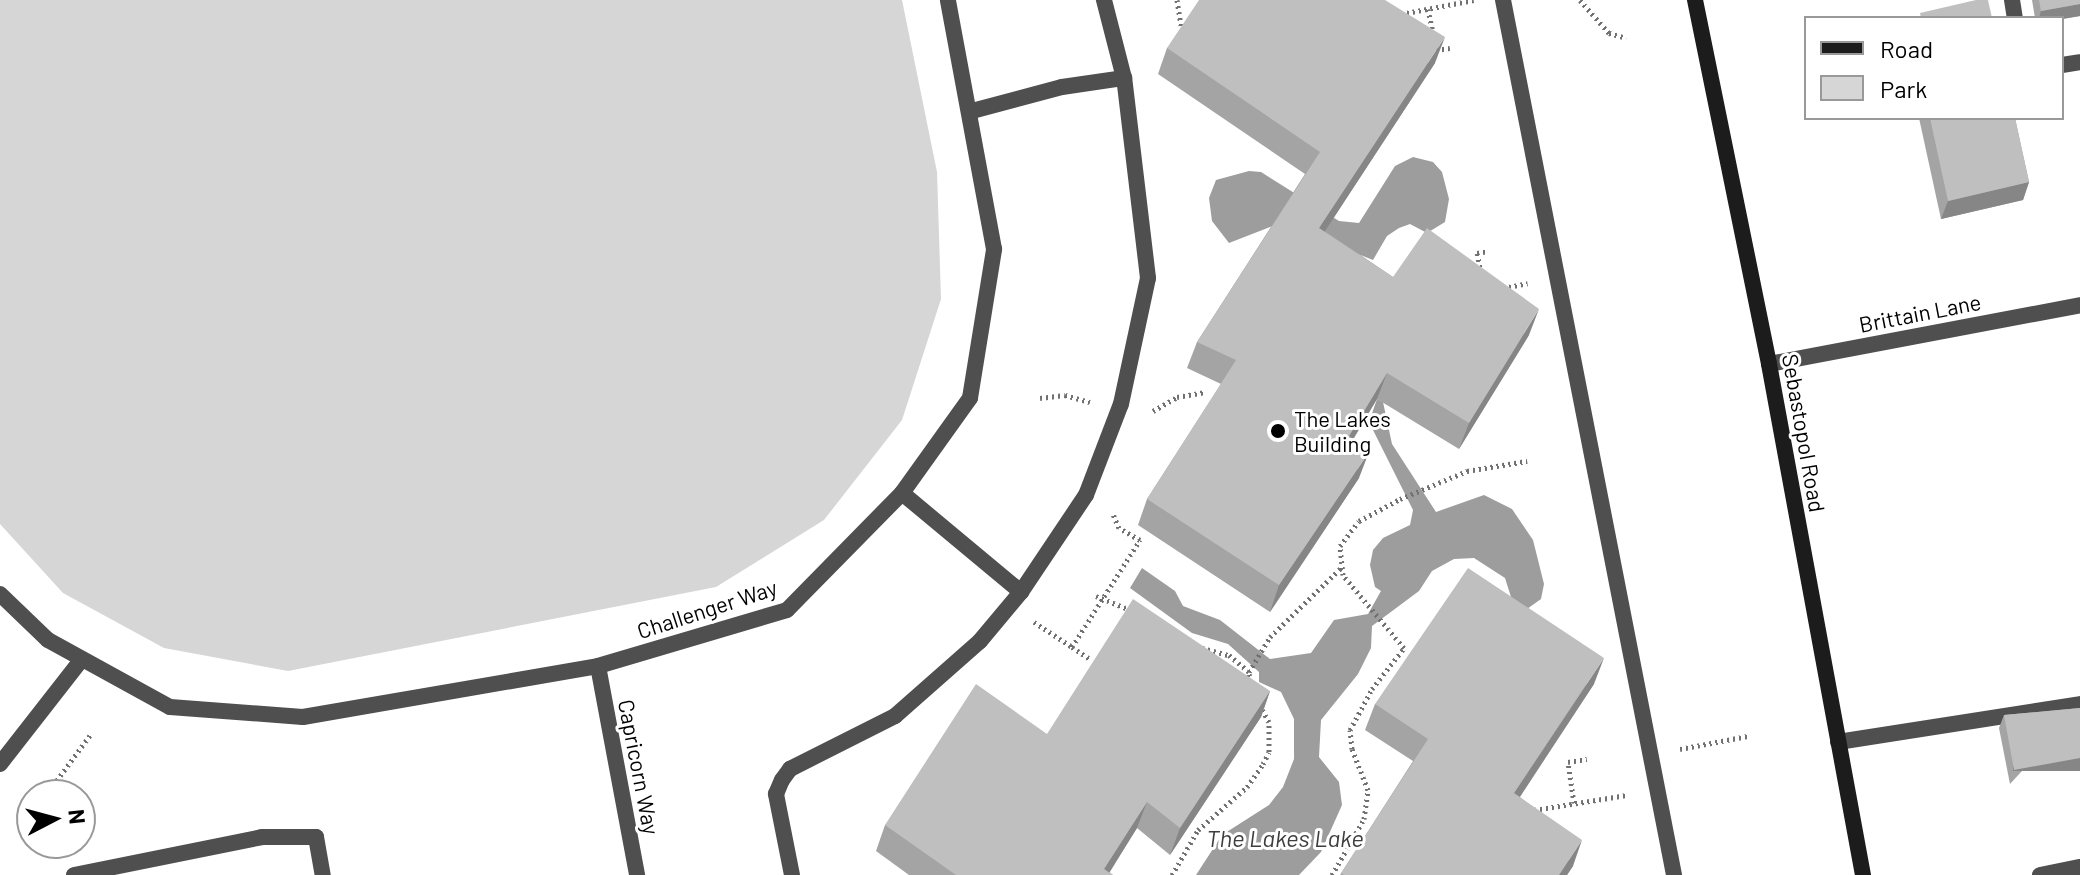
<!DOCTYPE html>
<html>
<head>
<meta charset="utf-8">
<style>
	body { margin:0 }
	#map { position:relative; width:2080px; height:875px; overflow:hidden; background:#fff; font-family:Barlow,sans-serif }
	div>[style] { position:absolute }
	.green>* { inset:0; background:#d6d6d6 }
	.water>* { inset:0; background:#9d9d9d }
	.path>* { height:5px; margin-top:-2.5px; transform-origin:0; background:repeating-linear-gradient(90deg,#717171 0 2px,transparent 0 6px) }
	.service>* { height:16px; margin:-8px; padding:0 8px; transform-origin:8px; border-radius:8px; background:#4f4f4f }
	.minor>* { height:16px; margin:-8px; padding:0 8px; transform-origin:8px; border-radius:8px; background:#4f4f4f }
	.secondary>* { height:16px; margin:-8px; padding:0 8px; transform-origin:8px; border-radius:8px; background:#1c1c1c }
	.wall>* { inset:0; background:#a4a4a4 }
	.shaded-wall>* { inset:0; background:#868686; transform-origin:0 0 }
	.building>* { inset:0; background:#bfbfbf }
	.dots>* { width:22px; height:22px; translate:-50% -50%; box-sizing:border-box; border:4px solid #fff; border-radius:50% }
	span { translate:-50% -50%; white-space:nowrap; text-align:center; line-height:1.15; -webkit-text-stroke:6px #fff; paint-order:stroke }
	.street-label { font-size:22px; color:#000 }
	.poi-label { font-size:22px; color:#000 }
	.left { translate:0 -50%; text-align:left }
	.water-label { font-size:24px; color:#3e3e3e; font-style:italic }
	.legend { position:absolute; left:1804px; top:16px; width:260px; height:104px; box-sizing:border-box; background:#fff; border:2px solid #999; margin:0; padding:10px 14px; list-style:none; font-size:24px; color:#000 }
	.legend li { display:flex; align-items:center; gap:16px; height:40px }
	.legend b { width:40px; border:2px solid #999 }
	.north { position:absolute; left:16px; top:779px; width:80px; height:80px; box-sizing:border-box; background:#fff; border:2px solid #999; border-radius:50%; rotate:84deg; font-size:22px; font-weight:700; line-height:32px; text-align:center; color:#000 }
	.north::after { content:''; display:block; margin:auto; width:28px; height:36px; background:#000; clip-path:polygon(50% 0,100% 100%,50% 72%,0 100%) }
</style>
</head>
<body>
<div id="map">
	<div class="green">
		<i style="clip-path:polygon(0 0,902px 0,937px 172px,941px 299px,902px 420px,824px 520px,716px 587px,288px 671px,164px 648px,63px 593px,0 524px)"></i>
	</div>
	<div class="water">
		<i style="clip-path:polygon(1413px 157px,1433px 162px,1442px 172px,1449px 199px,1445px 222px,1427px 233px,1410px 224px,1399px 228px,1387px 236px,1373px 260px,1280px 223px,1229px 243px,1212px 221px,1209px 198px,1216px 180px,1249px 171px,1261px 172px,1339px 221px,1359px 223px,1395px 166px)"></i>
		<i style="clip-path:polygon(1377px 399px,1383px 402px,1392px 444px,1436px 512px,1484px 495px,1512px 509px,1533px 540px,1544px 584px,1541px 599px,1527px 609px,1511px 597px,1505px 578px,1474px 558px,1454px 559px,1432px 571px,1419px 591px,1372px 626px,1371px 648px,1358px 674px,1321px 720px,1319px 757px,1339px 782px,1342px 805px,1321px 852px,1299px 875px,1196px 875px,1222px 835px,1269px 805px,1283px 787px,1294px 759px,1294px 719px,1281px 692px,1259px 682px,1259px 672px,1228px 644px,1192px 633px,1130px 588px,1142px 568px,1175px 591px,1183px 606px,1220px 620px,1270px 659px,1311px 653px,1334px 620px,1368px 614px,1381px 591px,1375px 587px,1370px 565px,1373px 550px,1383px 538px,1410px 525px,1413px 510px,1369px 422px)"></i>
	</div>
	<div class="path">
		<i style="left:1177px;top:0;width:26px;rotate:81deg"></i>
		<i style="left:1580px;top:0;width:44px;rotate:48.7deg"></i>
		<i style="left:1609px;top:33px;width:18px;rotate:16deg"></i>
		<i style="left:1428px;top:9px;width:24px;rotate:78deg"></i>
		<i style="left:1401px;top:14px;width:74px;rotate:-10.9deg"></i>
		<i style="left:1436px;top:50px;width:14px;rotate:-8deg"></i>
		<i style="left:1481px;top:273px;width:20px;rotate:-101deg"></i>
		<i style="left:1477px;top:253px;width:11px;rotate:-10deg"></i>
		<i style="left:1503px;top:288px;width:25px;rotate:-11deg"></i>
		<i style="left:1040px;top:398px;width:25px;rotate:-7deg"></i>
		<i style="left:1065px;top:395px;width:26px;rotate:16deg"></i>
		<i style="left:1153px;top:411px;width:28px;rotate:-30deg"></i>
		<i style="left:1177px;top:397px;width:29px;rotate:-10deg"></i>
		<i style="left:1096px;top:596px;width:35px;rotate:22deg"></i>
		<i style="left:1034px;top:622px;width:45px;rotate:33.3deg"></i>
		<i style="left:1072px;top:647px;width:127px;rotate:-57.6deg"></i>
		<i style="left:1140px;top:540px;width:24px;rotate:-150deg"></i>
		<i style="left:1119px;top:528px;width:15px;rotate:-113deg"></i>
		<i style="left:1072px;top:647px;width:23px;rotate:34deg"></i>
		<i style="left:1202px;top:648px;width:28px;rotate:15deg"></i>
		<i style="left:1229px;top:655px;width:26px;rotate:40deg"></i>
		<i style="left:1250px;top:682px;width:10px;rotate:-96deg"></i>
		<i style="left:1249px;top:672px;width:41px;rotate:-59deg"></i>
		<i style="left:1270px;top:637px;width:100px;rotate:-44.2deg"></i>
		<i style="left:1680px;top:749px;width:69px;rotate:-10.8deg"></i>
		<i style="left:46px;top:795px;width:76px;rotate:-53.6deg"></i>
		<i style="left:1574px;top:803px;width:41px;rotate:-98.3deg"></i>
		<i style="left:1568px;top:762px;width:19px;rotate:-9deg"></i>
		<i style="left:1534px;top:810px;width:94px;rotate:-9.2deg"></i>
		<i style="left:32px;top:814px;width:17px;rotate:90deg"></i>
		<i style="left:35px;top:843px;width:10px;rotate:79deg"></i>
		<i style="left:1172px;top:875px;width:52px;rotate:-60deg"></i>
		<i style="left:1198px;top:830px;width:65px;rotate:-41.3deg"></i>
		<i style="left:1247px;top:787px;width:28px;rotate:-55deg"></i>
		<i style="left:1263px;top:764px;width:13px;rotate:-63deg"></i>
		<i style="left:1269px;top:752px;width:30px;rotate:-90deg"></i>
		<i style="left:1269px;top:722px;width:18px;rotate:-119deg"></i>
		<i style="left:1332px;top:875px;width:64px;rotate:-60.3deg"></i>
		<i style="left:1364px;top:819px;width:29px;rotate:-82deg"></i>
		<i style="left:1368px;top:790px;width:44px;rotate:-111.3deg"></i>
		<i style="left:1352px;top:749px;width:19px;rotate:-96deg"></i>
		<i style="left:1350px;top:730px;width:47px;rotate:-61.8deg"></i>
		<i style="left:1372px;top:689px;width:52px;rotate:-52deg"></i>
		<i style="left:1404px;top:648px;width:95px;rotate:-129.9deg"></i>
		<i style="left:1343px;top:575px;width:29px;rotate:-96deg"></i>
		<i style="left:1340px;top:546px;width:31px;rotate:-53deg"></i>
		<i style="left:1359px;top:521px;width:47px;rotate:-28.2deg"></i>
		<i style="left:1400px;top:499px;width:73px;rotate:-22.7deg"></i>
		<i style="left:1467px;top:471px;width:61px;rotate:-9.5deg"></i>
	</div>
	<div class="service">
		<i style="left:1503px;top:0;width:892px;rotate:78.94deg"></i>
		<i style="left:2012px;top:0;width:18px;rotate:81deg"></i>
		<i style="left:2062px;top:65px;width:18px;rotate:-9deg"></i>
		<i style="left:972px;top:111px;width:93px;rotate:-14.9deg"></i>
		<i style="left:1062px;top:87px;width:63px;rotate:-8.3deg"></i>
		<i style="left:1124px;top:78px;width:81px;rotate:-104.4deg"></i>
		<i style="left:902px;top:493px;width:155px;rotate:39.8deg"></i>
		<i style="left:1838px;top:742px;width:245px;rotate:-8.9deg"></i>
		<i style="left:0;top:764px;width:133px;rotate:-52deg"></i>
		<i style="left:74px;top:875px;width:192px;rotate:-11.4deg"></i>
		<i style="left:262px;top:837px;width:54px"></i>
		<i style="left:316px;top:837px;width:39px;rotate:80deg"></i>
		<i style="left:792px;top:875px;width:83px;rotate:-101.2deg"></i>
		<i style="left:776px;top:794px;width:15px;rotate:-67deg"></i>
		<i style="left:782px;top:780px;width:14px;rotate:-54deg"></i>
		<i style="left:790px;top:769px;width:118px;rotate:-26.8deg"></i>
		<i style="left:895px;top:716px;width:113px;rotate:-41.4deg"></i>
		<i style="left:980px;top:641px;width:64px;rotate:-50.1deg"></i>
		<i style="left:1021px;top:592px;width:117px;rotate:-56.2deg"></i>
		<i style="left:1086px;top:495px;width:97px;rotate:-69deg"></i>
		<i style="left:1121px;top:404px;width:129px;rotate:-77.9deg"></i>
		<i style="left:1148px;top:278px;width:201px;rotate:-96.8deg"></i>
		<i style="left:2040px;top:875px;width:41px;rotate:-11.3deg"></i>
	</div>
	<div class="minor">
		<i style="left:1769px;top:364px;width:317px;rotate:-10.7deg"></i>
		<i style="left:0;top:594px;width:66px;rotate:43.8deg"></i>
		<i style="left:48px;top:640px;width:139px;rotate:28.8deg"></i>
		<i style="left:170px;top:707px;width:133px;rotate:4.3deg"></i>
		<i style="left:303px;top:717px;width:299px;rotate:-9.8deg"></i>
		<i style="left:598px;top:666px;width:197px;rotate:-16.5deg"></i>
		<i style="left:787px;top:610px;width:164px;rotate:-45.5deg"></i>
		<i style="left:902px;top:493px;width:117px;rotate:-54.4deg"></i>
		<i style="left:970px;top:398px;width:151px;rotate:-80.8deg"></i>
		<i style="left:994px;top:249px;width:253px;rotate:-100.5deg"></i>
		<i style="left:598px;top:666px;width:213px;rotate:79.4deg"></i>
	</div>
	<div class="secondary">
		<i style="left:1695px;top:0;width:371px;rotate:78.5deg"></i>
		<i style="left:1769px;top:364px;width:520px;rotate:79.58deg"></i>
	</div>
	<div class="wall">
		<i style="clip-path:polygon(2032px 0,2080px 0,2080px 16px,2062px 19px,2062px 18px,2035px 18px)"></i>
		<i style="clip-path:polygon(1167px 48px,1435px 63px,1325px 231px,1393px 277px,1529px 335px,1459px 449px,1377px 399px,1353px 440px,1359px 478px,1270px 612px,1138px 525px,1147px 499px,1221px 384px,1187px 368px,1197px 342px,1305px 174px,1158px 74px)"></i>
		<i style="clip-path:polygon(1919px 118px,2015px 118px,2029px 182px,2023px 200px,1941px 219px)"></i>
		<i style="clip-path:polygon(1594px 684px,1520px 797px,1573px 866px,1567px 875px,1340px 875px,1413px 761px,1365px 730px,1375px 704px)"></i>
		<i style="clip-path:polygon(1270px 691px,1261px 717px,1170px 855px,1137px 828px,1109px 872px,1113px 875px,909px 875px,876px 851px,885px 825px,1047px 734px)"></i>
		<i style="clip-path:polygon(2080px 708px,2010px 784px,1999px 728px,2004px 715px)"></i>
	</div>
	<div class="shaded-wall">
		<i style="clip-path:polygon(2080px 4px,2080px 16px,2062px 19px,2062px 18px,2039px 18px,2041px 11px)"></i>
		<i style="clip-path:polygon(1445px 37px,1435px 63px,1310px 254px,1319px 228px)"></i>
		<i style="clip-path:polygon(2029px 182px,2023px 200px,1941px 219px,1948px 201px)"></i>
		<i style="clip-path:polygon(1539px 309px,1529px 335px,1459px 449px,1469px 423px)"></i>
		<i style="clip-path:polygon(1387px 373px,1377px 399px,1339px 462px,1349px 436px)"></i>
		<i style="clip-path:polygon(1369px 452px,1359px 478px,1270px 612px,1279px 585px)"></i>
		<i style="clip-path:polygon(1604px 658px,1594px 684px,1505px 819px,1514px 793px)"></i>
		<i style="clip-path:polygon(1270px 691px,1261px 717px,1170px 855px,1180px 828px)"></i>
		<i style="left:2080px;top:758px;width:13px;height:67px;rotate:90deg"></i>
		<i style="clip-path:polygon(1147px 802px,1137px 828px,1108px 875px,1104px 869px)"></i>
		<i style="clip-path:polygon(1582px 840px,1573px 866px,1567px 875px,1559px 875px)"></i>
	</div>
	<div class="building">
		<i style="clip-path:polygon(1199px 0,1385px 0,1445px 37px,1319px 228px,1393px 277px,1427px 228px,1539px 309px,1469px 423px,1387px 373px,1349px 436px,1369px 452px,1279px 585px,1147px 499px,1236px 360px,1197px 342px,1320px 152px,1167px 48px)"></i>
		<i style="clip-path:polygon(1976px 0,1988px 0,1992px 18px,1921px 18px,1920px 13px)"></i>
		<i style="clip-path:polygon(2039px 0,2080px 0,2080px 4px,2041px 11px)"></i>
		<i style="clip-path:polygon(1930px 118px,2015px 118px,2029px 182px,1948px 201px)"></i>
		<i style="clip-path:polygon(1468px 568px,1604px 658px,1514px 793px,1582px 840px,1559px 875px,1344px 875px,1341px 873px,1428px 739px,1375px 704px)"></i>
		<i style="clip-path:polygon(1133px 599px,1270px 691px,1180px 828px,1147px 802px,1104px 869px,1113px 875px,956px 875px,885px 825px,976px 684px,1047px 734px)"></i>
		<i style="clip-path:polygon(2080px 708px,2080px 758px,2014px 770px,2004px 715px)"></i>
	</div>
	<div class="dots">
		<i style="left:1278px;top:431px;background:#000"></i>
	</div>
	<div class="street-label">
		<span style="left:1920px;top:313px;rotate:-11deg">Brittain Lane</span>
		<span style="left:1804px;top:433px;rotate:80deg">Sebastopol Road</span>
		<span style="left:707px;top:609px;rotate:-18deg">Challenger Way</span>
		<span style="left:639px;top:767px;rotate:79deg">Capricorn Way</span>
	</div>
	<div class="poi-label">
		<span class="left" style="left:1294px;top:431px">The Lakes<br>Building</span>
	</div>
	<div class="water-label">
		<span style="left:1285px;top:838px">The Lakes Lake</span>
	</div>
	<ul class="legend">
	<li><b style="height:10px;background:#1c1c1c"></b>Road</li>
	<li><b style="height:22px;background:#d6d6d6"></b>Park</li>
	</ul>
	<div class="north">N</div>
</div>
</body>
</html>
